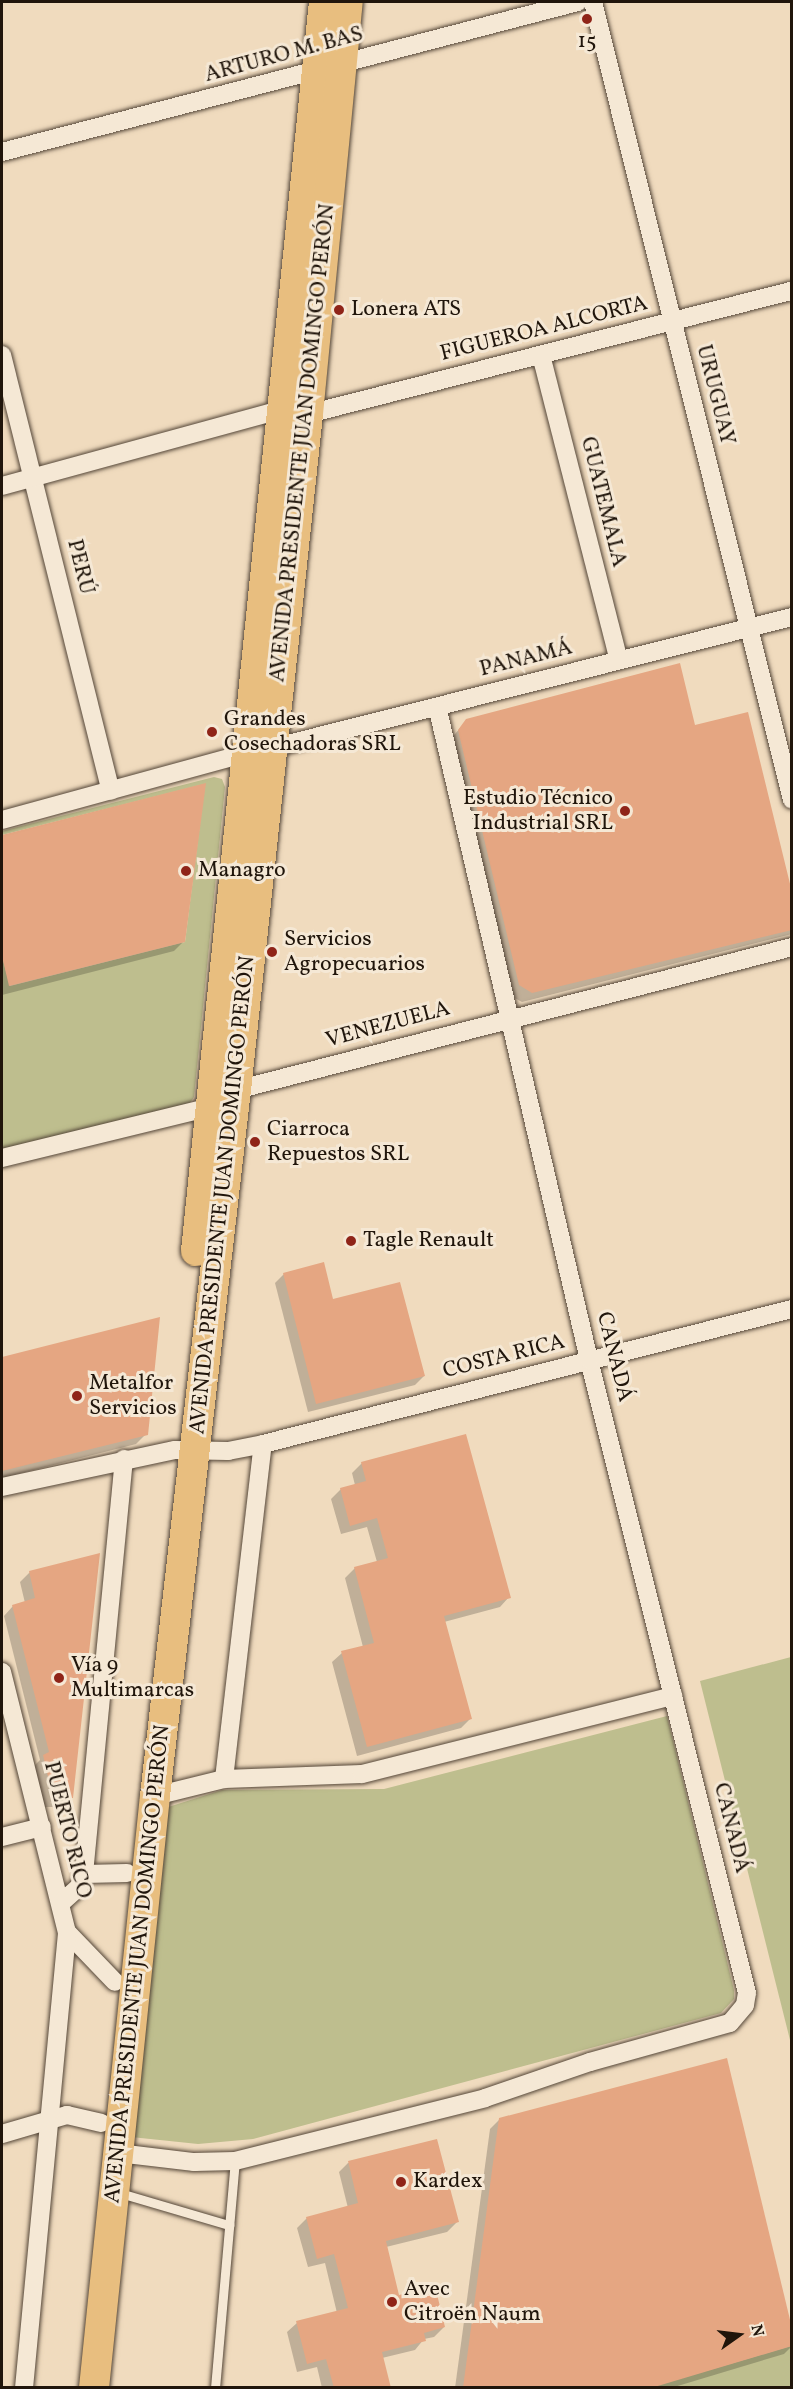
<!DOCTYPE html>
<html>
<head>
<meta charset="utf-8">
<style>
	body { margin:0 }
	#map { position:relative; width:793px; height:2389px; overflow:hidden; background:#f0dbbe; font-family:Vollkorn,serif }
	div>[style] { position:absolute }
	.green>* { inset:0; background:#bebe8e }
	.shadow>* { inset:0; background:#0003 }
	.building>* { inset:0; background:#e5a682 }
	.roads { filter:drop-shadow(0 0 2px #544638) drop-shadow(0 0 2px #544638) }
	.service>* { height:9px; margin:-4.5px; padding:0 4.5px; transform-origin:4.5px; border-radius:4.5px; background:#f5e8d5 }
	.minor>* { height:18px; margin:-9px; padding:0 9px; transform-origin:9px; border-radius:9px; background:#f5e8d5 }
	.primary>* { height:30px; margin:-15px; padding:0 15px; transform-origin:15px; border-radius:15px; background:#e8be7f }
	.dots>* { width:16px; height:16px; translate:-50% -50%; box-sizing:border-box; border:3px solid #f5e8d5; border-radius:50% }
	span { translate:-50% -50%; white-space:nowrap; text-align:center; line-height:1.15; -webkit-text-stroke:6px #f5e8d5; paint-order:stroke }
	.poi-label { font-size:22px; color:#20150b }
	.left { translate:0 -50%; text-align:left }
	.right { translate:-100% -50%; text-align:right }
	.street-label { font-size:22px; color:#20150b }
	.frame { position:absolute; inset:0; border:3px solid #20150b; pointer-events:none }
	.north { position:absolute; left:709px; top:2305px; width:60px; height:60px; -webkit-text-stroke:4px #f5e8d5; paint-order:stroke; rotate:76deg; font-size:16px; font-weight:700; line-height:24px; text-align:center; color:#20150b }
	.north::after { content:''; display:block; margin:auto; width:21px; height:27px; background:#20150b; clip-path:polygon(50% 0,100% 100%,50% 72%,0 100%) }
</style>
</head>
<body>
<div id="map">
	<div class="green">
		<i style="clip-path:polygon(214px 777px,222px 779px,225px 787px,194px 1097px,190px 1103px,2px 1152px,2px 956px,10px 986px,185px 942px,205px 784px,2px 835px,2px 831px)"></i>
		<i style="clip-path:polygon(791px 1657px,792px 2043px,791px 2044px,700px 1681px)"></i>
		<i style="clip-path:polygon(667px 1716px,734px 1990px,734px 1999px,721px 2013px,253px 2139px,198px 2144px,131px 2137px,162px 1809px,222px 1790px,384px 1789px)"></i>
		<i style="clip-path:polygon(791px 2346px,791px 2387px,651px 2387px)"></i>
	</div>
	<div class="shadow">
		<i style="clip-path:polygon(467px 720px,792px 898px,792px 934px,522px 1002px,509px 995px,449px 741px)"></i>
		<i style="clip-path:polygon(204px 785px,184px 941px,174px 951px,2px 995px,2px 837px)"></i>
		<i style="clip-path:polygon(284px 1274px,332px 1300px,424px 1376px,415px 1385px,308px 1412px,275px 1283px)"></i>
		<i style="clip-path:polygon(158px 1319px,146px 1434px,136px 1444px,2px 1478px,2px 1358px)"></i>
		<i style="clip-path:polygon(362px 1463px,509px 1597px,500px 1607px,444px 1622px,470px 1719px,461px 1728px,357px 1756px,332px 1662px,342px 1653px,363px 1647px,345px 1578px,355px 1568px,377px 1562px,367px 1527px,341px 1534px,331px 1499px,341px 1489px,355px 1485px,352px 1473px)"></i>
		<i style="clip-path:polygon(99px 1555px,72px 1797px,62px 1807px,44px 1807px,34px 1766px,40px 1760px,4px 1616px,13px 1606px,25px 1603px,20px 1582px,30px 1572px)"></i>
		<i style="clip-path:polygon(500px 2119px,792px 2334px,792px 2346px,784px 2354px,671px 2388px,455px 2388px,490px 2129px)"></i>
		<i style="clip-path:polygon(436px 2140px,457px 2222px,447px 2232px,386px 2247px,398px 2297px,444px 2327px,434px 2337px,424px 2339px,415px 2350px,382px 2358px,389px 2388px,322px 2388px,317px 2367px,297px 2372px,287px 2332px,297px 2323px,337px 2313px,325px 2263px,308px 2267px,297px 2228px,307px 2218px,348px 2208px,339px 2172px,348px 2163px)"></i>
	</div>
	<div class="building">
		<i style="clip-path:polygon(680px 663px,695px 725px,748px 712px,792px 892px,792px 930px,532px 993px,519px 985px,458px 730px,466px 719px)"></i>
		<i style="clip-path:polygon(206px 783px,185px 942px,9px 986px,2px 956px,2px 835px)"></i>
		<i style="clip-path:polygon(324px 1262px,333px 1299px,400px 1282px,425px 1376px,316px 1404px,283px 1273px)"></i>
		<i style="clip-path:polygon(160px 1317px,148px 1435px,2px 1471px,2px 1357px)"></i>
		<i style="clip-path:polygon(466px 1434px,511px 1598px,444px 1616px,472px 1719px,367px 1747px,341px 1651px,374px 1643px,354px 1567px,388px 1558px,377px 1518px,350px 1526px,340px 1488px,366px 1481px,361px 1462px)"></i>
		<i style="clip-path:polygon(100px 1553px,73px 1798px,53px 1798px,43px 1755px,49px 1752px,12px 1605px,35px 1598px,29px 1571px)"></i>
		<i style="clip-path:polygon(727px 2058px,792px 2328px,792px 2346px,651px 2388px,463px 2388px,499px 2118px)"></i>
		<i style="clip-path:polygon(437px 2139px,459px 2222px,386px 2241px,399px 2295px,435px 2286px,445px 2327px,424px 2333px,426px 2341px,382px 2352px,391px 2388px,334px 2388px,326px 2359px,307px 2364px,296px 2321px,348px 2308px,334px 2254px,317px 2259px,306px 2217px,358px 2203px,348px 2161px)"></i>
	</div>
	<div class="roads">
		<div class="service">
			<i style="left:120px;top:2193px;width:114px;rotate:16.4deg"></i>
			<i style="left:215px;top:2388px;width:228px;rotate:-85deg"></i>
		</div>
		<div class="minor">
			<i style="left:593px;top:2px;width:822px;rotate:76deg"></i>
			<i style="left:2px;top:152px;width:595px;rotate:-14.6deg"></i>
			<i style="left:2px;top:355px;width:449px;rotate:76deg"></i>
			<i style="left:541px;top:355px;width:315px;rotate:75.7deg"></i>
			<i style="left:308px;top:414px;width:499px;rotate:-14.3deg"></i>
			<i style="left:2px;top:486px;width:291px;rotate:-15.3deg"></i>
			<i style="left:272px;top:748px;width:536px;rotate:-14.14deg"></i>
			<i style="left:2px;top:820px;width:254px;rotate:-15.3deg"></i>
			<i style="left:2px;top:1158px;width:216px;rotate:-13.7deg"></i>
			<i style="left:212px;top:1107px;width:29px;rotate:-35deg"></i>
			<i style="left:236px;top:1090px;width:574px;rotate:-14.42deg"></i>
			<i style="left:2px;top:1487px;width:177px;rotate:-12.1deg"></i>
			<i style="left:175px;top:1450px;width:53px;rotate:1.1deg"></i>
			<i style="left:228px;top:1451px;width:36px;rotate:-11deg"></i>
			<i style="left:263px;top:1444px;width:546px;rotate:-14.32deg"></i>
			<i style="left:2px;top:1672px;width:268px;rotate:76deg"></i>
			<i style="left:67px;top:1932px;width:69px;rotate:46.2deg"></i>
			<i style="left:224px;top:1779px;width:337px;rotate:-83.4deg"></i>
			<i style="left:155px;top:1796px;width:71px;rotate:-13.8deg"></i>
			<i style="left:224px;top:1779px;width:138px;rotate:-2.1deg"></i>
			<i style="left:362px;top:1774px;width:321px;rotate:-14.1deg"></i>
			<i style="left:2px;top:1837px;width:41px;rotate:-14deg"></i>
			<i style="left:84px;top:1874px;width:43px;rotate:-1.3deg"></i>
			<i style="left:61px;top:1903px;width:24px;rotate:-42deg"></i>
			<i style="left:79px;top:1887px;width:14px;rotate:-69deg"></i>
			<i style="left:84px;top:1874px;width:417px;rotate:-84.5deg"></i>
			<i style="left:2px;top:2134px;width:68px;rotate:-16.3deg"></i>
			<i style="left:67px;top:2115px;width:35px;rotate:13deg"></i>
			<i style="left:118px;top:2153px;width:77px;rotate:6.8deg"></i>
			<i style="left:194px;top:2162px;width:41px;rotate:-1.4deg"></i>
			<i style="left:235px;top:2161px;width:258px;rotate:-14.1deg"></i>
			<i style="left:485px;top:2098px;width:111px;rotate:-18.9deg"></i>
			<i style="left:590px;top:2062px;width:145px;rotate:-15.6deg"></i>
			<i style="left:730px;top:2023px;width:23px;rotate:-50deg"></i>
			<i style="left:745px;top:2005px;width:12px;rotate:-81deg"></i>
			<i style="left:747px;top:1993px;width:652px;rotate:-104.01deg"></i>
			<i style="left:589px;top:1360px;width:671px;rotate:-103.08deg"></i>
			<i style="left:24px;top:2388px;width:458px;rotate:-84.6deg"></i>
		</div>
		<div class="primary">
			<i style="left:196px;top:1251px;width:1256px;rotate:-84.15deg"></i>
			<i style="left:94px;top:2388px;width:595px;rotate:-84.12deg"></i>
			<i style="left:155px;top:1796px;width:711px;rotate:-83.46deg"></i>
			<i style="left:236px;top:1090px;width:680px;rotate:-83.92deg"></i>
			<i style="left:308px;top:414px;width:414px;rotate:-84.5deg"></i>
		</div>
	</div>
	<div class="dots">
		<i style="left:587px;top:19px;background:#8f2418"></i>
		<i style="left:339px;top:310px;background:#8f2418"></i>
		<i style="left:212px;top:732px;background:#8f2418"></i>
		<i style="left:625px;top:811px;background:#8f2418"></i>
		<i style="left:186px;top:871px;background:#8f2418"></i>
		<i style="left:272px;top:952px;background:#8f2418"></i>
		<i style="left:255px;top:1142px;background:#8f2418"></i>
		<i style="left:351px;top:1241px;background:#8f2418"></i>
		<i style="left:77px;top:1396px;background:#8f2418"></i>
		<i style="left:59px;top:1678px;background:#8f2418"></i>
		<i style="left:401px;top:2182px;background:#8f2418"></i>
		<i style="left:392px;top:2302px;background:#8f2418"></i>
	</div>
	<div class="poi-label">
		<span style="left:587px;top:42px">15</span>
		<span class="left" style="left:351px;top:310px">Lonera ATS</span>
		<span class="left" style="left:224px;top:732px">Grandes<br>Cosechadoras SRL</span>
		<span class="right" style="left:613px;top:811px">Estudio Técnico<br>Industrial SRL</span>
		<span class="left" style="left:198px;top:871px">Managro</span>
		<span class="left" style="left:284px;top:952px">Servicios<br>Agropecuarios</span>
		<span class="left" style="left:267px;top:1142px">Ciarroca<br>Repuestos SRL</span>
		<span class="left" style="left:363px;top:1241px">Tagle Renault</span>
		<span class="left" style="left:89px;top:1396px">Metalfor<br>Servicios</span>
		<span class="left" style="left:71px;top:1678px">Vía 9<br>Multimarcas</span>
		<span class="left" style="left:413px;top:2182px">Kardex</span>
		<span class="left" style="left:404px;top:2302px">Avec<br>Citroën Naum</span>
	</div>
	<div class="street-label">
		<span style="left:284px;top:55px;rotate:-15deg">ARTURO M. BAS</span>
		<span style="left:544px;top:329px;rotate:-14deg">FIGUEROA ALCORTA</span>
		<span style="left:715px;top:395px;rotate:76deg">URUGUAY</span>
		<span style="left:303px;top:443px;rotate:-84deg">AVENIDA PRESIDENTE JUAN DOMINGO PERÓN</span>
		<span style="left:603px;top:502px;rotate:76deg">GUATEMALA</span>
		<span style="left:80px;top:567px;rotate:76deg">PERÚ</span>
		<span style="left:526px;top:659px;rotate:-14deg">PANAMÁ</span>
		<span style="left:388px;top:1025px;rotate:-15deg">VENEZUELA</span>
		<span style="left:223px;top:1195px;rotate:-84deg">AVENIDA PRESIDENTE JUAN DOMINGO PERÓN</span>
		<span style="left:504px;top:1357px;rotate:-14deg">COSTA RICA</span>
		<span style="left:614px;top:1357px;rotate:76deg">CANADÁ</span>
		<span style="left:731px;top:1828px;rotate:76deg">CANADÁ</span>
		<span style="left:67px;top:1830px;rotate:76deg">PUERTO RICO</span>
		<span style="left:138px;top:1964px;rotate:-84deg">AVENIDA PRESIDENTE JUAN DOMINGO PERÓN</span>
	</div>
	<div class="frame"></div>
	<div class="north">N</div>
</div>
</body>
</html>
